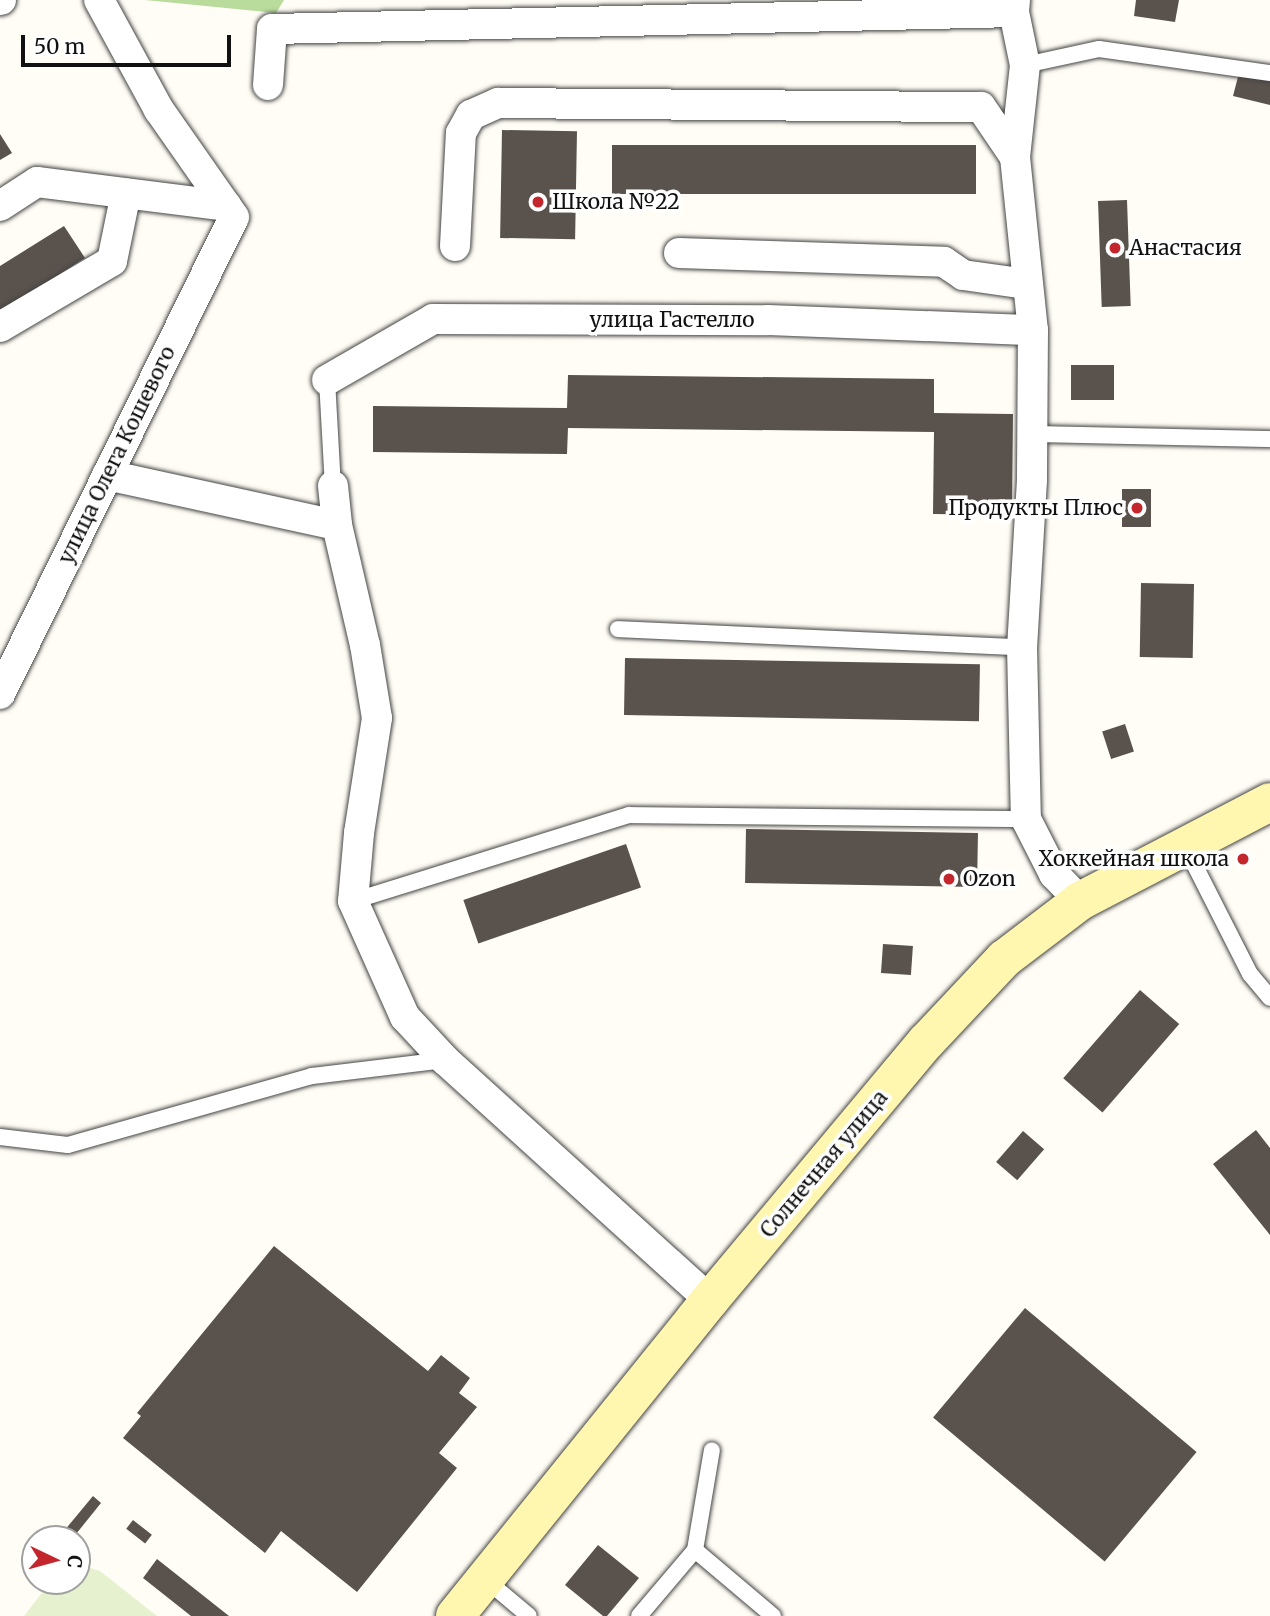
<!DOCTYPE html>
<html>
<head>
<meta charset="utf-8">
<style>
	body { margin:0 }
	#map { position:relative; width:1270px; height:1616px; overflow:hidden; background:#fffdf5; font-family:Merriweather,serif }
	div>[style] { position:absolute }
	.forest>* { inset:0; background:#b9dc9c }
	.pitch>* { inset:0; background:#e6f2cf }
	.building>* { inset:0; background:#5a524d; transform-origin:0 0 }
	.roads { filter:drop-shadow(0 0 2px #444) drop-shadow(0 0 2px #444) }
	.lane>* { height:16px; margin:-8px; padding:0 8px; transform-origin:8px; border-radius:8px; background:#fff }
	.street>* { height:30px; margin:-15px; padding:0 15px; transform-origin:15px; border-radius:15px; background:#fff }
	.secondary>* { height:38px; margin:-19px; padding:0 19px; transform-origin:19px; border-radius:19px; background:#fff6b0 }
	.dots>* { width:19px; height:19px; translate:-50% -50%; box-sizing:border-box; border:4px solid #fff; border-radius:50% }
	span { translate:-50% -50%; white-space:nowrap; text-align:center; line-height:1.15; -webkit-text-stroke:7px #fff; paint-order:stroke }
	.poi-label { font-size:21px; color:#111 }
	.left { translate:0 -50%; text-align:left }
	.right { translate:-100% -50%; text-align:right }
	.street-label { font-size:21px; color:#111 }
	.north { position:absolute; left:21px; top:1525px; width:70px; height:70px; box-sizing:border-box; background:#fff; border:2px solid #a0a0a0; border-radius:50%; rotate:95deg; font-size:19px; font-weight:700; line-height:28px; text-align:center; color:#111 }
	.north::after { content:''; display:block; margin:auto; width:24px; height:32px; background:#c4262e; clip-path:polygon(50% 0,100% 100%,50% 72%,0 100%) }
	.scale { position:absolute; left:21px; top:35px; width:210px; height:32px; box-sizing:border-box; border:4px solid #111; border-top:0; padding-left:9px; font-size:21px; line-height:24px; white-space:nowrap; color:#111; -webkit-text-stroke:5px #fff; paint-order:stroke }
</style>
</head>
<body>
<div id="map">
	<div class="forest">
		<i style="clip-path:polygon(145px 0,284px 0,276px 13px)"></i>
	</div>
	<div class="pitch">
		<i style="clip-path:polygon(77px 1564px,100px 1571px,157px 1616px,24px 1616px,51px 1581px,77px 1581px)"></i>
	</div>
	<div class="building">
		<i style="clip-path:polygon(1136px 0,1179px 0,1175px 22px,1134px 16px)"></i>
		<i style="clip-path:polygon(1239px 73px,1270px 80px,1270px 105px,1233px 96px)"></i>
		<i style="left:502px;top:130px;width:75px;height:108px;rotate:1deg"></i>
		<i style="clip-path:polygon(0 134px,12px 153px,0 160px)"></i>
		<i style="left:612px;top:145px;width:364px;height:49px"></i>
		<i style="left:1127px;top:200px;width:106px;height:29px;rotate:88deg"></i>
		<i style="clip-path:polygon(64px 226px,85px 258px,0 312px,0 266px)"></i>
		<i style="left:1114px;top:365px;width:35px;height:43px;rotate:90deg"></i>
		<i style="clip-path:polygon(568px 375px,934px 379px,934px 413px,1013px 414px,1012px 515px,933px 514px,934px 432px,568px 428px,567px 454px,373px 452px,373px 406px,567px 408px)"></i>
		<i style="left:1122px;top:489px;width:29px;height:38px"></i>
		<i style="left:1141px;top:583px;width:53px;height:74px;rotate:1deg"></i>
		<i style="left:625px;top:658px;width:355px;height:57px;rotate:1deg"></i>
		<i style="left:1125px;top:724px;width:29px;height:24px;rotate:72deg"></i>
		<i style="left:746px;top:829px;width:232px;height:54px;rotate:1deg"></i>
		<i style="left:626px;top:844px;width:46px;height:172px;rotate:71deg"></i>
		<i style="left:883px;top:944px;width:30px;height:29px;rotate:4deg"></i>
		<i style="left:1140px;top:990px;width:52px;height:117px;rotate:41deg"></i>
		<i style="clip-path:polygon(1256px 1130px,1270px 1148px,1270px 1235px,1213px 1164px)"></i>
		<i style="left:1023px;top:1131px;width:28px;height:41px;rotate:41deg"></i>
		<i style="clip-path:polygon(274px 1246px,428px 1371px,441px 1355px,470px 1378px,459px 1393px,477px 1407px,439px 1453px,457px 1468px,357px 1592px,281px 1531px,265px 1553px,123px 1438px,141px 1416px,137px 1413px)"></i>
		<i style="left:1025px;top:1308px;width:224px;height:143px;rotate:40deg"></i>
		<i style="clip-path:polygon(93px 1496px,101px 1503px,72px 1539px,62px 1539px,59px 1537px)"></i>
		<i style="left:133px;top:1520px;width:24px;height:11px;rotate:38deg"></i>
		<i style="clip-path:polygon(598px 1545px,639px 1578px,607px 1616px,603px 1616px,565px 1585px)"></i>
		<i style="clip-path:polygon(157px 1559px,229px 1616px,191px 1616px,143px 1578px)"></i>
	</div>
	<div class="roads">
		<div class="lane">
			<i style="left:1025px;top:65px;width:76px;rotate:-12.2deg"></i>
			<i style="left:1099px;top:49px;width:173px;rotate:8deg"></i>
			<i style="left:327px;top:380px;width:106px;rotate:86.8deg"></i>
			<i style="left:1032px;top:434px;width:238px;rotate:1.2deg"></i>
			<i style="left:618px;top:629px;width:404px;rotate:2.6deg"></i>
			<i style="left:1186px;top:848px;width:141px;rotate:63.1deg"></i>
			<i style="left:1250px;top:974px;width:31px;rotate:50deg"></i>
			<i style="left:353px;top:901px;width:289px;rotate:-17.3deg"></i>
			<i style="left:629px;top:815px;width:397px;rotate:0.6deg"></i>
			<i style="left:0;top:1137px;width:68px;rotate:6.7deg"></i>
			<i style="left:68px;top:1145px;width:254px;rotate:-15.8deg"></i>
			<i style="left:312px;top:1076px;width:134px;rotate:-6.9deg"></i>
			<i style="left:695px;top:1550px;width:102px;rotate:40.2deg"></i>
			<i style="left:485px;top:1579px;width:57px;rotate:40.1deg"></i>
			<i style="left:639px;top:1616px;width:87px;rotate:-49.7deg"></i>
			<i style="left:695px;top:1550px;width:101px;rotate:-80.4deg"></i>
		</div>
		<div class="street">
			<i style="left:0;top:0;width:1px"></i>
			<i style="left:1015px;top:0;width:12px;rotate:95deg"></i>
			<i style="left:1014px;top:12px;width:54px;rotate:78.3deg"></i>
			<i style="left:1025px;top:65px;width:93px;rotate:96.2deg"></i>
			<i style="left:1015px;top:157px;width:174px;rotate:84.1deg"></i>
			<i style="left:1033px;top:330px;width:150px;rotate:90.4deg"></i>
			<i style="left:1032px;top:480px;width:167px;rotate:93.4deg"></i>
			<i style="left:1022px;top:647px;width:172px;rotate:88.7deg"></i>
			<i style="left:1026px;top:819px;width:62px;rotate:63deg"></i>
			<i style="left:1054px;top:874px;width:37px;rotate:46deg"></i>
			<i style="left:268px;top:85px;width:56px;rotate:-85.9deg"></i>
			<i style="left:272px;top:29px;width:742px;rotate:-1.31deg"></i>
			<i style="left:0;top:206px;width:44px;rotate:-33deg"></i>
			<i style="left:37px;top:182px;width:191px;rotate:7.2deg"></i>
			<i style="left:455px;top:246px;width:113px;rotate:-87deg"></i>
			<i style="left:461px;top:133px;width:21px;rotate:-61deg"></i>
			<i style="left:471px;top:115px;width:30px;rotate:-24deg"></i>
			<i style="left:498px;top:103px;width:483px;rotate:0.5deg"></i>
			<i style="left:981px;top:107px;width:60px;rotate:55.8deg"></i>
			<i style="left:679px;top:253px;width:265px;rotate:1.9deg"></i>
			<i style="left:944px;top:262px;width:23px;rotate:34deg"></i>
			<i style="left:963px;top:275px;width:65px;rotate:8deg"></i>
			<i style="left:0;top:327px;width:130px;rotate:-30.5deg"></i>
			<i style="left:112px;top:261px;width:69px;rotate:-78.4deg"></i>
			<i style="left:327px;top:380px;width:122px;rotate:-29.9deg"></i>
			<i style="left:433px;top:319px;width:335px;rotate:0.2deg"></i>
			<i style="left:768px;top:320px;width:265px;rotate:2.2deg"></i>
			<i style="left:107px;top:475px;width:235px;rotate:12.3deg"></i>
			<i style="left:333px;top:486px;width:39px;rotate:84deg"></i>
			<i style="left:337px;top:525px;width:123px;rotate:76.9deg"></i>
			<i style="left:365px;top:645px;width:74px;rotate:80.7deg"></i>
			<i style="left:377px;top:718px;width:116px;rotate:98.9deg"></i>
			<i style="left:359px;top:833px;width:68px;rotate:95deg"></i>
			<i style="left:353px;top:901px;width:127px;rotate:65.9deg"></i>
			<i style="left:405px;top:1017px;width:59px;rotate:47.1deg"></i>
			<i style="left:445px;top:1060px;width:358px;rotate:42.2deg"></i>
			<i style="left:0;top:694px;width:531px;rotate:-63.87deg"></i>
			<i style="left:234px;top:217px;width:131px;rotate:-125deg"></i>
			<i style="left:159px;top:110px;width:125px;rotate:-118.6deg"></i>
		</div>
		<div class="secondary">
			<i style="left:455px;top:1616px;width:406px;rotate:-51.1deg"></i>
			<i style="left:710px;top:1300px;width:336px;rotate:-50.1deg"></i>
			<i style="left:926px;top:1042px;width:114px;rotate:-46.8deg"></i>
			<i style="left:1004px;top:959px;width:96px;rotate:-37.3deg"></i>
			<i style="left:1080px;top:901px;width:214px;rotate:-27.5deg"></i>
		</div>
	</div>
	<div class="dots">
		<i style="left:538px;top:202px;background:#c4262e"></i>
		<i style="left:1115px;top:248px;background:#c4262e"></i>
		<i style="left:1137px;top:508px;background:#c4262e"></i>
		<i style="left:1243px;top:859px;background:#c4262e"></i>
		<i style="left:949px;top:879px;background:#c4262e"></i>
	</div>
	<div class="poi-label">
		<span class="left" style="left:552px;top:202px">Школа №22</span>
		<span class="left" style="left:1129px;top:248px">Анастасия</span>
		<span class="right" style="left:1123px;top:508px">Продукты Плюс</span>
		<span class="right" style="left:1229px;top:859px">Хоккейная школа</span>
		<span class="left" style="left:963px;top:879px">Ozon</span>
	</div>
	<div class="street-label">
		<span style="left:672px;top:320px">улица Гастелло</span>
		<span style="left:117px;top:455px;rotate:-64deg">улица Олега Кошевого</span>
		<span style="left:824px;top:1164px;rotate:-50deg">Солнечная улица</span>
	</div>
	<div class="north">С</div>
	<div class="scale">50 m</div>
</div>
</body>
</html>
